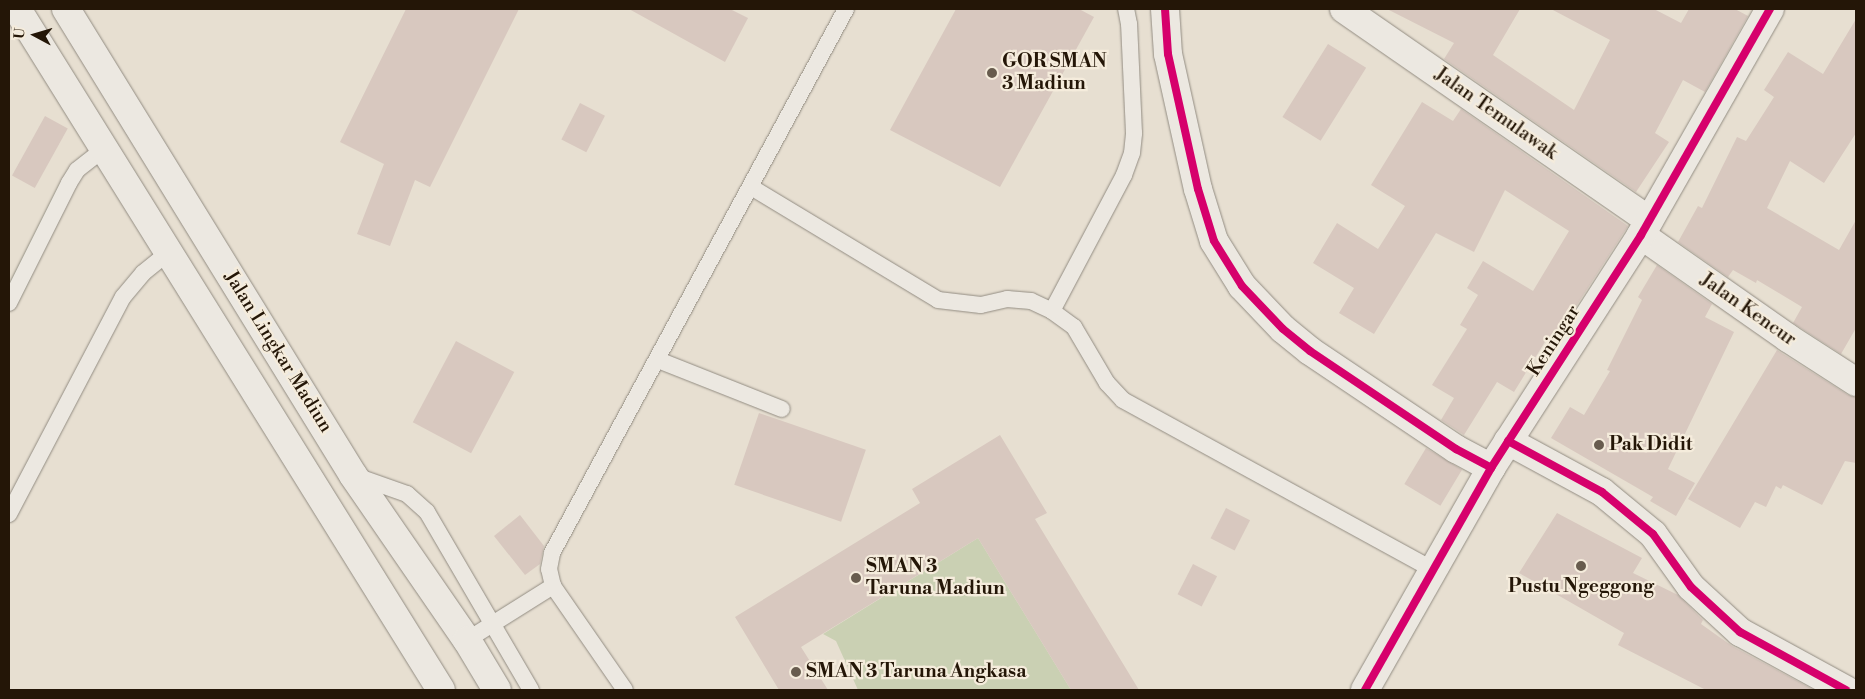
<!DOCTYPE html>
<html>
<head>
<meta charset="utf-8">
<style>
	body { margin:0 }
	#map { position:relative; width:1865px; height:699px; overflow:hidden; background:#e7dfd1; font-family:"Libre Bodoni",serif }
	div>[style] { position:absolute }
	.green>* { inset:0; background:#cad0b3 }
	.building>* { inset:0; background:#d8c8bf; transform-origin:0 0 }
	.roads { filter:drop-shadow(0 0 1px #928c82) drop-shadow(0 0 1px #928c82) }
	.lane>* { height:16px; margin:-8px; padding:0 8px; transform-origin:8px; border-radius:8px; background:#ece8e1 }
	.street>* { height:28px; margin:-14px; padding:0 14px; transform-origin:14px; border-radius:14px; background:#ece8e1 }
	.secondary>* { height:28px; margin:-14px; padding:0 14px; transform-origin:14px; border-radius:14px; background:#ece8e1 }
	.cycleway>* { height:8px; margin:-4px; padding:0 4px; transform-origin:4px; border-radius:4px; background:#d6006c }
	.dots>* { width:14px; height:14px; translate:-50% -50%; box-sizing:border-box; border:2px solid #f5ecdc; border-radius:50% }
	span { translate:-50% -50%; white-space:nowrap; text-align:center; line-height:1.15; -webkit-text-stroke:4.5px #f5ecdc; paint-order:stroke }
	.poi-label { font-size:19px; color:#241607; font-weight:700 }
	.left { translate:0 -50%; text-align:left }
	.street-label { font-size:19px; color:#241607 }
	.frame { position:absolute; inset:0; border:10px solid #241607; pointer-events:none }
	.north { position:absolute; left:10px; top:10px; width:50px; height:50px; -webkit-text-stroke:4px #f5ecdc; paint-order:stroke; rotate:276deg; font-size:14px; font-weight:700; line-height:20px; text-align:center; color:#241607 }
	.north::after { content:''; display:block; margin:auto; width:18px; height:22px; background:#241607; clip-path:polygon(50% 0,100% 100%,50% 72%,0 100%) }
</style>
</head>
<body>
<div id="map">
	<div class="green">
		<i style="clip-path:polygon(978px 538px,1071px 690px,858px 690px,836px 641px,823px 634px)"></i>
	</div>
	<div class="building">
		<i style="clip-path:polygon(406px 9px,519px 9px,430px 187px,415px 180px,390px 246px,357px 234px,384px 164px,340px 142px)"></i>
		<i style="clip-path:polygon(629px 9px,730px 9px,748px 18px,725px 62px)"></i>
		<i style="clip-path:polygon(956px 9px,1079px 9px,1094px 17px,1000px 187px,890px 130px)"></i>
		<i style="clip-path:polygon(1387px 9px,1520px 9px,1493px 55px,1574px 110px,1610px 40px,1551px 9px,1654px 9px,1681px 23px,1689px 9px,1735px 9px,1748px 16px,1705px 92px,1683px 80px,1655px 133px,1669px 142px,1636px 192px,1444px 59px,1454px 43px)"></i>
		<i style="clip-path:polygon(1856px 19px,1856px 133px,1824px 183px,1790px 161px,1767px 208px,1839px 250px,1856px 220px,1856px 328px,1841px 354px,1793px 323px,1802px 307px,1757px 280px,1756px 283px,1733px 270px,1728px 277px,1678px 242px,1698px 206px,1702px 208px,1737px 137px,1746px 141px,1774px 97px,1764px 90px,1788px 52px,1823px 74px)"></i>
		<i style="left:1328px;top:44px;width:45px;height:86px;rotate:32deg"></i>
		<i style="clip-path:polygon(1422px 102px,1453px 121px,1461px 109px,1628px 226px,1573px 311px,1570px 309px,1552px 339px,1548px 337px,1514px 392px,1497px 382px,1464px 435px,1441px 420px,1454px 398px,1432px 385px,1467px 329px,1460px 325px,1478px 295px,1467px 288px,1483px 261px,1533px 291px,1569px 231px,1505px 190px,1474px 252px,1436px 233px,1374px 334px,1339px 313px,1354px 288px,1313px 263px,1337px 223px,1378px 249px,1405px 206px,1371px 185px)"></i>
		<i style="left:580px;top:103px;width:28px;height:41px;rotate:27deg"></i>
		<i style="left:45px;top:116px;width:26px;height:68px;rotate:29deg"></i>
		<i style="clip-path:polygon(1657px 265px,1712px 304px,1705px 317px,1734px 332px,1668px 469px,1695px 483px,1676px 516px,1650px 501px,1653px 497px,1551px 438px,1570px 407px,1584px 415px,1610px 371px,1607px 370px,1642px 300px,1638px 297px)"></i>
		<i style="left:456px;top:341px;width:66px;height:92px;rotate:28deg"></i>
		<i style="clip-path:polygon(1777px 350px,1848px 395px,1856px 397px,1856px 463px,1845px 461px,1822px 505px,1783px 485px,1781px 489px,1776px 486px,1766px 507px,1755px 502px,1740px 528px,1688px 499px)"></i>
		<i style="left:759px;top:413px;width:113px;height:76px;rotate:19deg"></i>
		<i style="clip-path:polygon(1000px 435px,1047px 513px,1035px 519px,1139px 690px,1071px 690px,978px 538px,801px 647px,828px 690px,779px 690px,735px 617px,920px 503px,912px 489px)"></i>
		<i style="left:1426px;top:448px;width:42px;height:42px;rotate:31deg"></i>
		<i style="left:1226px;top:508px;width:27px;height:34px;rotate:27deg"></i>
		<i style="clip-path:polygon(1557px 513px,1642px 558px,1633px 573px,1678px 595px,1703px 620px,1701px 624px,1732px 646px,1814px 690px,1706px 690px,1618px 645px,1624px 633px,1519px 573px)"></i>
		<i style="clip-path:polygon(520px 515px,544px 546px,540px 564px,525px 575px,494px 536px)"></i>
		<i style="left:1193px;top:564px;width:27px;height:34px;rotate:27deg"></i>
	</div>
	<div class="roads">
		<div class="lane">
			<i style="left:751px;top:187px;width:218px;rotate:31.1deg"></i>
			<i style="left:938px;top:300px;width:43px;rotate:6.6deg"></i>
			<i style="left:981px;top:305px;width:27px;rotate:-13deg"></i>
			<i style="left:1007px;top:299px;width:24px;rotate:5deg"></i>
			<i style="left:1031px;top:301px;width:23px;rotate:25deg"></i>
			<i style="left:1052px;top:311px;width:27px;rotate:36deg"></i>
			<i style="left:1074px;top:327px;width:65px;rotate:59.5deg"></i>
			<i style="left:1107px;top:383px;width:23px;rotate:47deg"></i>
			<i style="left:1123px;top:400px;width:352px;rotate:28.7deg"></i>
			<i style="left:9px;top:303px;width:134px;rotate:-63.4deg"></i>
			<i style="left:69px;top:183px;width:15px;rotate:-58deg"></i>
			<i style="left:77px;top:170px;width:34px;rotate:-38deg"></i>
			<i style="left:1052px;top:311px;width:154px;rotate:-62.1deg"></i>
			<i style="left:1124px;top:175px;width:23px;rotate:-70deg"></i>
			<i style="left:1132px;top:153px;width:20px;rotate:-84deg"></i>
			<i style="left:1134px;top:133px;width:109px;rotate:-92.6deg"></i>
			<i style="left:1129px;top:24px;width:15px;rotate:-101deg"></i>
			<i style="left:658px;top:360px;width:133px;rotate:21.6deg"></i>
			<i style="left:356px;top:476px;width:54px;rotate:19.4deg"></i>
			<i style="left:407px;top:494px;width:27px;rotate:42deg"></i>
			<i style="left:427px;top:512px;width:206px;rotate:59.7deg"></i>
			<i style="left:9px;top:514px;width:245px;rotate:-62.3deg"></i>
			<i style="left:123px;top:297px;width:31px;rotate:-50deg"></i>
			<i style="left:143px;top:273px;width:33px;rotate:-39deg"></i>
			<i style="left:553px;top:586px;width:17px;rotate:-103deg"></i>
			<i style="left:549px;top:569px;width:16px;rotate:-79deg"></i>
			<i style="left:552px;top:553px;width:618px;rotate:-61.61deg"></i>
			<i style="left:467px;top:640px;width:102px;rotate:-32.1deg"></i>
			<i style="left:553px;top:586px;width:126px;rotate:55.3deg"></i>
		</div>
		<div class="street">
			<i style="left:1165px;top:9px;width:45px;rotate:86.2deg"></i>
			<i style="left:1168px;top:54px;width:138px;rotate:77.5deg"></i>
			<i style="left:1198px;top:189px;width:54px;rotate:72.9deg"></i>
			<i style="left:1214px;top:241px;width:53px;rotate:58.1deg"></i>
			<i style="left:1242px;top:286px;width:59px;rotate:46.4deg"></i>
			<i style="left:1283px;top:329px;width:35px;rotate:39deg"></i>
			<i style="left:1310px;top:351px;width:176px;rotate:33.9deg"></i>
			<i style="left:1456px;top:449px;width:40px;rotate:28deg"></i>
			<i style="left:1344px;top:9px;width:371px;rotate:34.7deg"></i>
			<i style="left:1641px;top:235px;width:179px;rotate:35deg"></i>
			<i style="left:1788px;top:338px;width:81px;rotate:32.9deg"></i>
			<i style="left:1508px;top:441px;width:107px;rotate:28.5deg"></i>
			<i style="left:1602px;top:492px;width:66px;rotate:39.5deg"></i>
			<i style="left:1653px;top:534px;width:65px;rotate:54.4deg"></i>
			<i style="left:1691px;top:587px;width:67px;rotate:42.6deg"></i>
			<i style="left:1740px;top:632px;width:121px;rotate:28.7deg"></i>
		</div>
		<div class="secondary">
			<i style="left:17px;top:9px;width:802px;rotate:58.09deg"></i>
			<i style="left:66px;top:9px;width:547px;rotate:58.37deg"></i>
			<i style="left:353px;top:475px;width:201px;rotate:55.4deg"></i>
			<i style="left:467px;top:640px;width:58px;rotate:59deg"></i>
			<i style="left:1365px;top:690px;width:255px;rotate:-60.4deg"></i>
			<i style="left:1491px;top:468px;width:277px;rotate:-57.2deg"></i>
			<i style="left:1641px;top:235px;width:260px;rotate:-60.3deg"></i>
		</div>
	</div>
	<div class="cycleway">
		<i style="left:1165px;top:9px;width:45px;rotate:86.2deg"></i>
		<i style="left:1168px;top:54px;width:138px;rotate:77.5deg"></i>
		<i style="left:1198px;top:189px;width:54px;rotate:72.9deg"></i>
		<i style="left:1214px;top:241px;width:53px;rotate:58.1deg"></i>
		<i style="left:1242px;top:286px;width:59px;rotate:46.4deg"></i>
		<i style="left:1283px;top:329px;width:35px;rotate:39deg"></i>
		<i style="left:1310px;top:351px;width:176px;rotate:33.9deg"></i>
		<i style="left:1456px;top:449px;width:40px;rotate:28deg"></i>
		<i style="left:1508px;top:441px;width:107px;rotate:28.5deg"></i>
		<i style="left:1602px;top:492px;width:66px;rotate:39.5deg"></i>
		<i style="left:1653px;top:534px;width:65px;rotate:54.4deg"></i>
		<i style="left:1691px;top:587px;width:67px;rotate:42.6deg"></i>
		<i style="left:1740px;top:632px;width:121px;rotate:28.7deg"></i>
		<i style="left:1365px;top:690px;width:255px;rotate:-60.4deg"></i>
		<i style="left:1491px;top:468px;width:277px;rotate:-57.2deg"></i>
		<i style="left:1641px;top:235px;width:260px;rotate:-60.3deg"></i>
	</div>
	<div class="dots">
		<i style="left:992px;top:73px;background:#685c4e"></i>
		<i style="left:1599px;top:445px;background:#685c4e"></i>
		<i style="left:1581px;top:566px;background:#685c4e"></i>
		<i style="left:856px;top:578px;background:#685c4e"></i>
		<i style="left:796px;top:672px;background:#685c4e"></i>
	</div>
	<div class="poi-label">
		<span class="left" style="left:1002px;top:73px">GOR SMAN<br>3 Madiun</span>
		<span class="left" style="left:1609px;top:445px">Pak Didit</span>
		<span class="left" style="left:866px;top:578px">SMAN 3<br>Taruna Madiun</span>
		<span style="left:1581px;top:587px">Pustu Ngeggong</span>
		<span class="left" style="left:806px;top:672px">SMAN 3 Taruna Angkasa</span>
	</div>
	<div class="street-label">
		<span style="left:1496px;top:114px;rotate:35deg">Jalan Temulawak</span>
		<span style="left:1748px;top:310px;rotate:35deg">Jalan Kencur</span>
		<span style="left:1554px;top:341px;rotate:-57deg">Keningar</span>
		<span style="left:278px;top:352px;rotate:58deg">Jalan Lingkar Madiun</span>
	</div>
	<div class="frame"></div>
	<div class="north">U</div>
</div>
</body>
</html>
